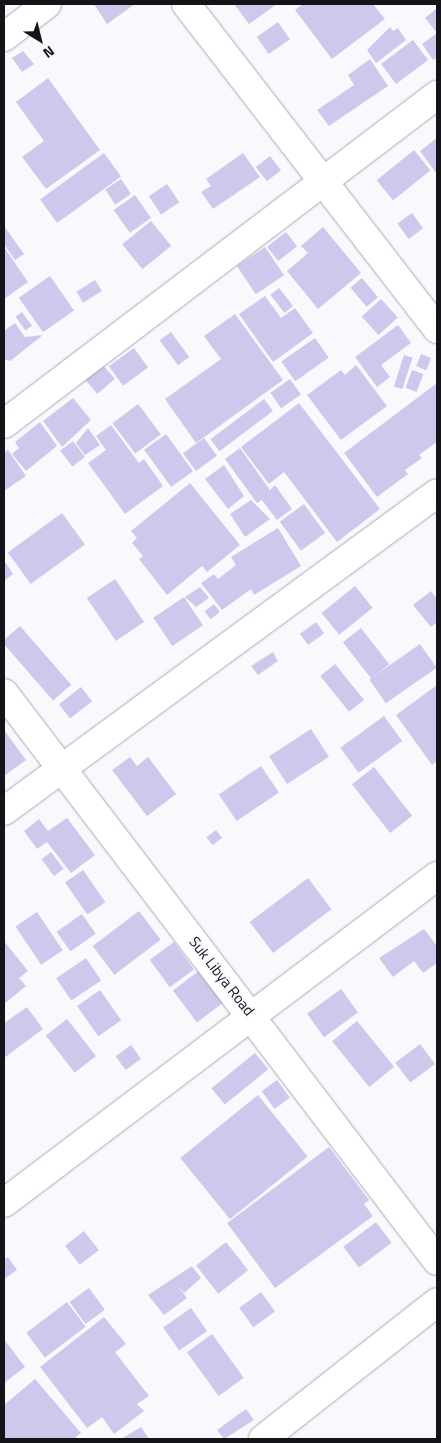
<!DOCTYPE html>
<html>
<head>
<meta charset="utf-8">
<style>
	body { margin:0 }
	#map { position:relative; width:441px; height:1443px; overflow:hidden; background:#f9f9fd; font-family:"Titillium Web",sans-serif }
	div>[style] { position:absolute }
	.building>* { inset:0; background:#cdc8ec; transform-origin:0 0 }
	.roads { filter:drop-shadow(0 0 1px #aaa8b9) drop-shadow(0 0 1px #aaa8b9) }
	.street>* { height:28px; margin:-14px; padding:0 14px; transform-origin:14px; border-radius:14px; background:#fff }
	span { translate:-50% -50%; white-space:nowrap; text-align:center; line-height:1.15; -webkit-text-stroke:4.5px #f9f9fd; paint-order:stroke }
	.street-label { font-size:15px; color:#141319 }
	.frame { position:absolute; inset:0; border:5px solid #141319; pointer-events:none }
	.north { position:absolute; left:15px; top:15px; width:50px; height:50px; -webkit-text-stroke:4px #f9f9fd; paint-order:stroke; rotate:144deg; font-size:14px; font-weight:700; line-height:20px; text-align:center; color:#141319 }
	.north::after { content:''; display:block; margin:auto; width:18px; height:22px; background:#141319; clip-path:polygon(50% 0,100% 100%,50% 72%,0 100%) }
</style>
</head>
<body>
<div id="map">
	<div class="building">
		<i style="clip-path:polygon(94px 4px,135px 4px,107px 24px)"></i>
		<i style="clip-path:polygon(234px 4px,277px 4px,249px 24px)"></i>
		<i style="clip-path:polygon(303px 4px,373px 4px,385px 19px,332px 59px,295px 10px)"></i>
		<i style="clip-path:polygon(437px 8px,437px 57px,433px 60px,422px 44px,437px 33px,425px 18px)"></i>
		<i style="left:278px;top:22px;width:21px;height:26px;rotate:55deg"></i>
		<i style="clip-path:polygon(390px 27px,393px 31px,398px 28px,406px 40px,376px 63px,367px 50px)"></i>
		<i style="left:413px;top:40px;width:25px;height:40px;rotate:53deg"></i>
		<i style="clip-path:polygon(23px 51px,34px 64px,22px 72px,12px 58px)"></i>
		<i style="clip-path:polygon(370px 59px,388px 86px,329px 126px,317px 110px,354px 85px,348px 75px)"></i>
		<i style="clip-path:polygon(48px 78px,100px 150px,46px 189px,22px 157px,44px 141px,16px 102px)"></i>
		<i style="clip-path:polygon(437px 138px,437px 172px,436px 173px,420px 151px)"></i>
		<i style="left:414px;top:150px;width:26px;height:48px;rotate:51deg"></i>
		<i style="left:104px;top:153px;width:29px;height:79px;rotate:54deg"></i>
		<i style="clip-path:polygon(243px 153px,260px 177px,213px 209px,201px 192px,211px 186px,206px 179px)"></i>
		<i style="left:270px;top:156px;width:18px;height:18px;rotate:52deg"></i>
		<i style="left:121px;top:179px;width:18px;height:19px;rotate:56deg"></i>
		<i style="left:167px;top:184px;width:22px;height:22px;rotate:56deg"></i>
		<i style="left:135px;top:195px;width:28px;height:26px;rotate:55deg"></i>
		<i style="left:412px;top:213px;width:19px;height:18px;rotate:54deg"></i>
		<i style="left:151px;top:221px;width:32px;height:37px;rotate:51deg"></i>
		<i style="clip-path:polygon(4px 226px,24px 254px,15px 260px,4px 244px)"></i>
		<i style="clip-path:polygon(323px 227px,361px 273px,318px 309px,287px 271px,308px 253px,301px 246px)"></i>
		<i style="left:286px;top:232px;width:18px;height:24px;rotate:52deg"></i>
		<i style="clip-path:polygon(4px 247px,28px 282px,4px 299px)"></i>
		<i style="left:265px;top:247px;width:34px;height:34px;rotate:56deg"></i>
		<i style="left:50px;top:276px;width:42px;height:38px;rotate:55deg"></i>
		<i style="left:362px;top:278px;width:25px;height:15px;rotate:50deg"></i>
		<i style="left:95px;top:280px;width:13px;height:22px;rotate:58deg"></i>
		<i style="left:279px;top:288px;width:23px;height:11px;rotate:52deg"></i>
		<i style="clip-path:polygon(265px 296px,281px 318px,295px 308px,313px 333px,273px 362px,239px 314px)"></i>
		<i style="left:381px;top:299px;width:25px;height:26px;rotate:48deg"></i>
		<i style="left:22px;top:312px;width:17px;height:8px;rotate:54deg"></i>
		<i style="clip-path:polygon(235px 314px,283px 380px,196px 443px,165px 399px,221px 359px,204px 336px)"></i>
		<i style="clip-path:polygon(15px 323px,25px 337px,43px 335px,10px 361px,4px 359px,4px 331px)"></i>
		<i style="clip-path:polygon(398px 325px,411px 343px,381px 365px,390px 377px,377px 387px,355px 357px)"></i>
		<i style="left:171px;top:332px;width:31px;height:14px;rotate:54deg"></i>
		<i style="left:315px;top:338px;width:24px;height:41px;rotate:55deg"></i>
		<i style="left:134px;top:348px;width:24px;height:31px;rotate:54deg"></i>
		<i style="left:421px;top:354px;width:11px;height:13px;rotate:22deg"></i>
		<i style="left:404px;top:355px;width:9px;height:33px;rotate:18deg"></i>
		<i style="left:101px;top:363px;width:21px;height:23px;rotate:49deg"></i>
		<i style="clip-path:polygon(356px 365px,387px 406px,341px 440px,307px 395px,341px 370px,345px 375px)"></i>
		<i style="left:412px;top:370px;width:12px;height:19px;rotate:20deg"></i>
		<i style="left:290px;top:379px;width:19px;height:24px;rotate:55deg"></i>
		<i style="clip-path:polygon(437px 383px,437px 442px,419px 455px,422px 458px,405px 470px,408px 474px,377px 497px,344px 453px)"></i>
		<i style="clip-path:polygon(73px 398px,91px 420px,62px 447px,43px 421px)"></i>
		<i style="left:264px;top:399px;width:15px;height:67px;rotate:53deg"></i>
		<i style="clip-path:polygon(299px 403px,380px 509px,337px 542px,284px 472px,269px 484px,241px 447px)"></i>
		<i style="left:138px;top:404px;width:38px;height:32px;rotate:53deg"></i>
		<i style="clip-path:polygon(40px 422px,57px 446px,26px 471px,12px 454px,19px 448px,15px 442px)"></i>
		<i style="clip-path:polygon(111px 425px,139px 463px,144px 459px,163px 486px,125px 514px,88px 463px,106px 450px,96px 436px)"></i>
		<i style="clip-path:polygon(88px 428px,100px 445px,85px 455px,76px 443px)"></i>
		<i style="left:166px;top:434px;width:46px;height:27px;rotate:54deg"></i>
		<i style="left:204px;top:438px;width:22px;height:26px;rotate:54deg"></i>
		<i style="left:73px;top:441px;width:20px;height:16px;rotate:53deg"></i>
		<i style="clip-path:polygon(240px 448px,270px 490px,275px 485px,292px 509px,277px 520px,262px 500px,257px 503px,225px 459px)"></i>
		<i style="clip-path:polygon(8px 450px,26px 476px,4px 491px,4px 453px)"></i>
		<i style="clip-path:polygon(224px 465px,244px 496px,228px 509px,205px 479px)"></i>
		<i style="clip-path:polygon(190px 483px,240px 545px,207px 572px,202px 566px,167px 595px,139px 559px,143px 556px,132px 543px,137px 538px,131px 531px)"></i>
		<i style="clip-path:polygon(251px 500px,270px 519px,245px 537px,230px 514px)"></i>
		<i style="left:304px;top:504px;width:36px;height:30px;rotate:54deg"></i>
		<i style="left:62px;top:513px;width:39px;height:67px;rotate:54deg"></i>
		<i style="clip-path:polygon(278px 528px,301px 566px,254px 595px,251px 589px,222px 610px,201px 583px,214px 574px,218px 579px,236px 565px,231px 557px)"></i>
		<i style="clip-path:polygon(6px 563px,13px 574px,4px 581px,4px 564px)"></i>
		<i style="left:115px;top:579px;width:52px;height:34px;rotate:56deg"></i>
		<i style="left:355px;top:586px;width:28px;height:43px;rotate:51deg"></i>
		<i style="clip-path:polygon(200px 587px,209px 598px,196px 607px,185px 597px)"></i>
		<i style="clip-path:polygon(431px 591px,437px 599px,437px 622px,431px 627px,413px 605px)"></i>
		<i style="left:184px;top:597px;width:34px;height:37px;rotate:56deg"></i>
		<i style="left:214px;top:604px;width:10px;height:12px;rotate:53deg"></i>
		<i style="left:316px;top:622px;width:14px;height:20px;rotate:54deg"></i>
		<i style="left:20px;top:626px;width:78px;height:24px;rotate:49deg"></i>
		<i style="left:361px;top:628px;width:46px;height:23px;rotate:52deg"></i>
		<i style="left:420px;top:644px;width:29px;height:62px;rotate:55deg"></i>
		<i style="clip-path:polygon(273px 652px,278px 661px,258px 675px,251px 666px)"></i>
		<i style="left:335px;top:664px;width:46px;height:19px;rotate:51deg"></i>
		<i style="clip-path:polygon(437px 685px,437px 761px,432px 765px,396px 715px)"></i>
		<i style="left:81px;top:687px;width:18px;height:28px;rotate:52deg"></i>
		<i style="left:384px;top:716px;width:31px;height:54px;rotate:54deg"></i>
		<i style="left:311px;top:729px;width:33px;height:50px;rotate:57deg"></i>
		<i style="clip-path:polygon(4px 730px,26px 760px,4px 776px)"></i>
		<i style="clip-path:polygon(130px 757px,137px 766px,148px 757px,176px 794px,147px 816px,112px 770px)"></i>
		<i style="left:261px;top:766px;width:32px;height:51px;rotate:56deg"></i>
		<i style="left:374px;top:767px;width:62px;height:28px;rotate:52deg"></i>
		<i style="clip-path:polygon(67px 818px,95px 855px,71px 873px,47px 842px,37px 849px,24px 831px,39px 819px,48px 831px)"></i>
		<i style="left:216px;top:830px;width:10px;height:12px;rotate:53deg"></i>
		<i style="left:51px;top:852px;width:21px;height:12px;rotate:53deg"></i>
		<i style="left:83px;top:870px;width:39px;height:22px;rotate:55deg"></i>
		<i style="left:308px;top:878px;width:39px;height:73px;rotate:53deg"></i>
		<i style="left:139px;top:911px;width:36px;height:58px;rotate:53deg"></i>
		<i style="left:37px;top:912px;width:46px;height:26px;rotate:56deg"></i>
		<i style="left:82px;top:914px;width:24px;height:31px;rotate:55deg"></i>
		<i style="clip-path:polygon(424px 929px,437px 946px,437px 963px,423px 973px,414px 961px,393px 977px,379px 958px)"></i>
		<i style="clip-path:polygon(4px 941px,28px 971px,19px 978px,26px 986px,4px 1004px)"></i>
		<i style="left:174px;top:942px;width:34px;height:30px;rotate:54deg"></i>
		<i style="left:86px;top:958px;width:27px;height:36px;rotate:56deg"></i>
		<i style="left:204px;top:967px;width:40px;height:39px;rotate:53deg"></i>
		<i style="left:341px;top:989px;width:29px;height:42px;rotate:54deg"></i>
		<i style="left:100px;top:990px;width:37px;height:28px;rotate:55deg"></i>
		<i style="clip-path:polygon(27px 1007px,43px 1029px,4px 1058px,4px 1023px)"></i>
		<i style="left:67px;top:1019px;width:47px;height:27px;rotate:52deg"></i>
		<i style="left:357px;top:1021px;width:59px;height:32px;rotate:51deg"></i>
		<i style="left:420px;top:1044px;width:25px;height:31px;rotate:53deg"></i>
		<i style="left:131px;top:1045px;width:17px;height:19px;rotate:54deg"></i>
		<i style="left:255px;top:1053px;width:21px;height:56px;rotate:51deg"></i>
		<i style="left:277px;top:1080px;width:22px;height:19px;rotate:54deg"></i>
		<i style="left:258px;top:1095px;width:79px;height:100px;rotate:51deg"></i>
		<i style="clip-path:polygon(329px 1147px,369px 1200px,364px 1204px,373px 1216px,275px 1288px,227px 1223px)"></i>
		<i style="left:376px;top:1222px;width:26px;height:41px;rotate:53deg"></i>
		<i style="left:84px;top:1231px;width:24px;height:24px;rotate:52deg"></i>
		<i style="left:226px;top:1242px;width:36px;height:38px;rotate:52deg"></i>
		<i style="clip-path:polygon(8px 1257px,17px 1270px,4px 1279px,4px 1260px)"></i>
		<i style="clip-path:polygon(192px 1266px,201px 1278px,184px 1293px,176px 1284px,187px 1298px,164px 1315px,148px 1295px)"></i>
		<i style="left:89px;top:1288px;width:27px;height:24px;rotate:54deg"></i>
		<i style="left:261px;top:1292px;width:24px;height:27px;rotate:54deg"></i>
		<i style="left:67px;top:1302px;width:31px;height:51px;rotate:53deg"></i>
		<i style="left:191px;top:1308px;width:28px;height:34px;rotate:55deg"></i>
		<i style="clip-path:polygon(104px 1317px,126px 1344px,115px 1352px,149px 1396px,137px 1404px,144px 1411px,114px 1434px,102px 1417px,87px 1428px,40px 1367px)"></i>
		<i style="left:212px;top:1334px;width:54px;height:31px;rotate:54deg"></i>
		<i style="clip-path:polygon(4px 1339px,25px 1367px,4px 1383px)"></i>
		<i style="clip-path:polygon(35px 1379px,81px 1433px,74px 1439px,4px 1439px,4px 1405px)"></i>
		<i style="clip-path:polygon(246px 1409px,254px 1420px,224px 1439px,217px 1430px)"></i>
		<i style="clip-path:polygon(141px 1427px,149px 1439px,121px 1439px)"></i>
	</div>
	<div class="roads">
		<div class="street">
			<i style="left:186px;top:4px;width:411px;rotate:52.3deg"></i>
			<i style="left:4px;top:37px;width:54px;rotate:-37.5deg"></i>
			<i style="left:4px;top:424px;width:544px;rotate:-37.23deg"></i>
			<i style="left:4px;top:693px;width:714px;rotate:52.68deg"></i>
			<i style="left:4px;top:811px;width:537px;rotate:-36.29deg"></i>
			<i style="left:4px;top:1203px;width:543px;rotate:-37.06deg"></i>
			<i style="left:263px;top:1439px;width:221px;rotate:-38.2deg"></i>
		</div>
	</div>
	<div class="street-label">
		<span style="left:222px;top:976px;rotate:52deg">Suk Libya Road</span>
	</div>
	<div class="frame"></div>
	<div class="north">N</div>
</div>
</body>
</html>
